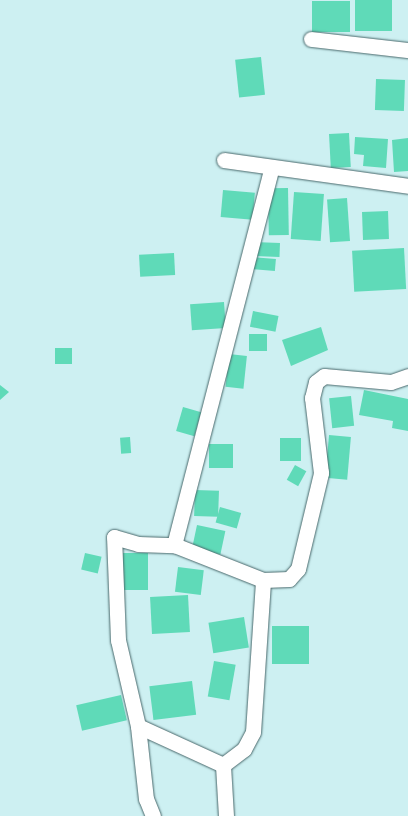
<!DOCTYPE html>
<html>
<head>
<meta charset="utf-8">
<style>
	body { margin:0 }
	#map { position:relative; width:408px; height:816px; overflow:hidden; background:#cdf0f2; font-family:"Public Sans",sans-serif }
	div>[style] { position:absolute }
	.building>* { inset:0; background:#5fdab8; transform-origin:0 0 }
	.roads { filter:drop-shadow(0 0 1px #49686b) drop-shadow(0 0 1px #49686b) }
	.minor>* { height:15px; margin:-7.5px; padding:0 7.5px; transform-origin:7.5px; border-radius:7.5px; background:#fff }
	span { translate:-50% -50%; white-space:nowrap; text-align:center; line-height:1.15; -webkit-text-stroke:4px #fff; paint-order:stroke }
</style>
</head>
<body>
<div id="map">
	<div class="building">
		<i style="left:355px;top:0;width:37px;height:31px"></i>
		<i style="left:312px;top:1px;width:38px;height:31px"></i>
		<i style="left:261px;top:57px;width:38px;height:26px;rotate:84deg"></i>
		<i style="left:376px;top:79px;width:29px;height:31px;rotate:2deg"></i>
		<i style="left:349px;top:133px;width:34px;height:20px;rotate:87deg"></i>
		<i style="clip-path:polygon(355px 137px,388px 139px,386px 168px,363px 166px,364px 155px,354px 154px)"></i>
		<i style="clip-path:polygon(408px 138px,408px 171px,394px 172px,392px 140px)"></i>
		<i style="left:288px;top:188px;width:47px;height:20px;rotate:89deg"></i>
		<i style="left:223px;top:190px;width:32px;height:27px;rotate:5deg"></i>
		<i style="left:294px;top:192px;width:30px;height:47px;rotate:4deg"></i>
		<i style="left:347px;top:198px;width:43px;height:20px;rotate:86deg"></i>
		<i style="left:388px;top:211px;width:28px;height:26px;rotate:88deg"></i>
		<i style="left:254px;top:242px;width:26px;height:14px;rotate:2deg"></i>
		<i style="left:404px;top:248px;width:41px;height:52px;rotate:87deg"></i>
		<i style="left:174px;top:253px;width:22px;height:35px;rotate:87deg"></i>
		<i style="left:252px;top:257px;width:24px;height:12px;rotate:5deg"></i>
		<i style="left:224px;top:302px;width:26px;height:34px;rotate:86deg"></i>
		<i style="left:253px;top:311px;width:26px;height:16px;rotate:11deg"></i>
		<i style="clip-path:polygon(321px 327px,328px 350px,291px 366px,282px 340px)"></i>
		<i style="left:249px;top:334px;width:18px;height:17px"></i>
		<i style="left:55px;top:348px;width:17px;height:16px"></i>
		<i style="left:229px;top:354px;width:18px;height:33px;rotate:6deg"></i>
		<i style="clip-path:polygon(0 385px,9px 392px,0 400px)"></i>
		<i style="clip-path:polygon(364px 390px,408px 399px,408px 431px,392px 428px,393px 421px,359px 415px)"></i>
		<i style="left:351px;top:396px;width:30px;height:22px;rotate:84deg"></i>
		<i style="left:183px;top:407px;width:19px;height:25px;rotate:16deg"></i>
		<i style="left:329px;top:435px;width:22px;height:43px;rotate:5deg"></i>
		<i style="left:130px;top:437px;width:16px;height:10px;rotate:86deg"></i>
		<i style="left:280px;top:438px;width:21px;height:23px"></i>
		<i style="left:209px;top:444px;width:24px;height:24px"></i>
		<i style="left:295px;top:465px;width:13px;height:17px;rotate:29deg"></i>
		<i style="left:195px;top:490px;width:24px;height:26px;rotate:2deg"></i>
		<i style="left:220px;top:507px;width:22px;height:16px;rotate:16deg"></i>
		<i style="left:197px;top:525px;width:29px;height:24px;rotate:12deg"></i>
		<i style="left:85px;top:553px;width:17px;height:17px;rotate:13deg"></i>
		<i style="left:123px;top:553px;width:25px;height:37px"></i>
		<i style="left:178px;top:567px;width:26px;height:25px;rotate:7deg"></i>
		<i style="left:188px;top:595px;width:37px;height:38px;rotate:87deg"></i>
		<i style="left:244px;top:617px;width:31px;height:36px;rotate:81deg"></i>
		<i style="left:272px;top:626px;width:37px;height:38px"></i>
		<i style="left:214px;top:661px;width:22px;height:36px;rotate:10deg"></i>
		<i style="left:192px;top:681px;width:34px;height:43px;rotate:83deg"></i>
		<i style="left:121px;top:695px;width:26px;height:46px;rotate:77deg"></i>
	</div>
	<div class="roads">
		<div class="minor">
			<i style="left:311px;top:39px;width:98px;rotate:6.5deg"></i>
			<i style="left:224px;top:160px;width:186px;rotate:8deg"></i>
			<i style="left:263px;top:580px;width:26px;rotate:-2deg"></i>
			<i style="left:289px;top:579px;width:13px;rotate:-48deg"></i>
			<i style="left:298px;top:569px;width:99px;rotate:-76.5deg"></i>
			<i style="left:321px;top:473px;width:76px;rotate:-96.8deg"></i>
			<i style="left:312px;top:398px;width:16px;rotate:-76deg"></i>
			<i style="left:316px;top:382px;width:10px;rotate:-37deg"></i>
			<i style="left:324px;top:376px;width:67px;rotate:5.1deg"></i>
			<i style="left:391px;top:382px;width:18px;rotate:-19deg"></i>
			<i style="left:138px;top:726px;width:88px;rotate:-103.1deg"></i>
			<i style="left:118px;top:640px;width:103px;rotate:-92.2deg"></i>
			<i style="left:114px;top:537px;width:25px;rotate:16deg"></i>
			<i style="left:138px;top:544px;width:36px;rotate:2deg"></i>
			<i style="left:153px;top:816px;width:18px;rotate:-112deg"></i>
			<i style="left:146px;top:799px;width:73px;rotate:-96.3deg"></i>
			<i style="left:138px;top:726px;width:94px;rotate:24.6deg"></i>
			<i style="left:226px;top:816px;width:51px;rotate:-93.4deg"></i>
			<i style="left:223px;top:765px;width:26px;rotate:-37deg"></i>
			<i style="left:244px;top:749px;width:19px;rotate:-62deg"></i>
			<i style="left:253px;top:732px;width:152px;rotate:-86.2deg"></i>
			<i style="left:263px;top:580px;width:96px;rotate:-158.5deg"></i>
			<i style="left:174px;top:545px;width:387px;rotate:-75.5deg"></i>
		</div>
	</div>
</div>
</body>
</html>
